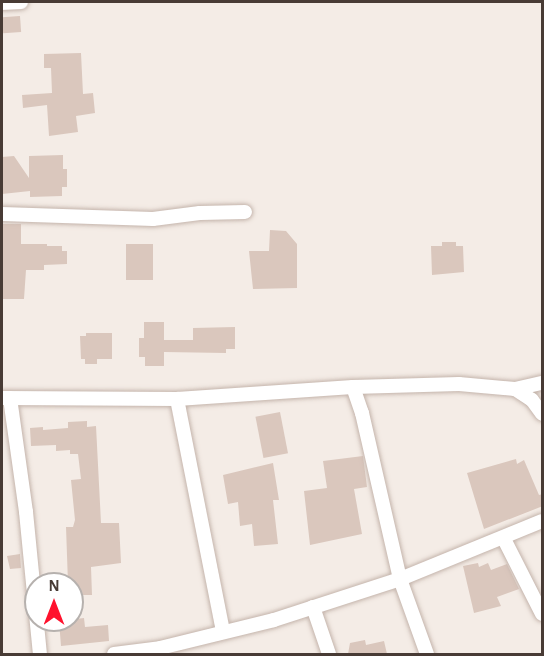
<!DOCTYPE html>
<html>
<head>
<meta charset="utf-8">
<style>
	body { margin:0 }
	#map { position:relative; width:544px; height:656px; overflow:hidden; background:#f4ece6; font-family:"Alegreya Sans",sans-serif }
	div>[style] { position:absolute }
	.building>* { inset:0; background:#dac7bd; transform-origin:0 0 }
	.roads { filter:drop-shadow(0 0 2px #c4b4ab) drop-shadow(0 0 2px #c4b4ab) }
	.street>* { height:14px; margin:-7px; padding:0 7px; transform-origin:7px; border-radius:7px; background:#fff }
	span { translate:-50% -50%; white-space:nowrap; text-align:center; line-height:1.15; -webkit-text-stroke:5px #fff; paint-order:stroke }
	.frame { position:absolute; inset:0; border:3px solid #483b35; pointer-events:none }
	.north { position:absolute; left:24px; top:572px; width:60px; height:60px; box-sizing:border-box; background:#fff; border:2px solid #b6b1ae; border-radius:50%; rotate:0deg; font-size:16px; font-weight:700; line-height:24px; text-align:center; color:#483b35 }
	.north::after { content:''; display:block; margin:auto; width:21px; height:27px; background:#ff122d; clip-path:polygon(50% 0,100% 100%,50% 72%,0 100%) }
</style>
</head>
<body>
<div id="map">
	<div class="building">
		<i style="left:20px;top:16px;width:16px;height:18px;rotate:86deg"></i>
		<i style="clip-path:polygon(81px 53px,83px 94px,93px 93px,95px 113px,76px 116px,78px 132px,49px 136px,47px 105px,23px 108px,22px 95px,52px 93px,51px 68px,44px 68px,44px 54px)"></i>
		<i style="clip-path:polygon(63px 155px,63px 169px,67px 169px,67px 187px,62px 187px,62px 196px,30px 197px,30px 191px,2px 194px,2px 157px,14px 156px,29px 178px,29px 156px)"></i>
		<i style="clip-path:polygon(2px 224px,21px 224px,21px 244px,47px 244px,47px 246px,62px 246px,62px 251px,67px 251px,67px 264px,44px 265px,44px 270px,26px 270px,24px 299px,2px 299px)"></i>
		<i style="clip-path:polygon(270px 230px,286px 231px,297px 244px,297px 288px,253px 289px,249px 251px,269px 251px)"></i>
		<i style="clip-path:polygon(442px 242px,456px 242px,456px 246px,463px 246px,464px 272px,432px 275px,431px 246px,442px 246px)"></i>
		<i style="left:153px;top:244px;width:36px;height:27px;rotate:90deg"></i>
		<i style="clip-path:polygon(144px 322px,164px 322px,164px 340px,193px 340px,193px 328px,235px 327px,235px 349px,226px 349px,226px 353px,164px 352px,164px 366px,145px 366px,145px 357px,139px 357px,139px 338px,144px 338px)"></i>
		<i style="clip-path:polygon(86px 333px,112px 333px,112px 359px,97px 359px,97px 364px,85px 364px,85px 359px,81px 359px,80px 336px,86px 336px)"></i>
		<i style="left:280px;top:412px;width:42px;height:25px;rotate:79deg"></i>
		<i style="clip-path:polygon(87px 421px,87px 427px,96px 426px,101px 523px,119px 523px,121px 563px,91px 567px,92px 595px,72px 595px,72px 584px,68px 584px,66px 527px,73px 527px,75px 520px,71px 480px,81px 479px,78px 454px,70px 454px,70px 450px,56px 451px,56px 445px,31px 446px,30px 428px,43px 427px,43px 430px,68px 428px,68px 422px)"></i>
		<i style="clip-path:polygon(363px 456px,367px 487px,354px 489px,362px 534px,310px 545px,304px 491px,327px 488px,323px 461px)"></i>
		<i style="clip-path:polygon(516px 459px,517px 464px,524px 460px,539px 495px,543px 494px,543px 506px,484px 529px,467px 473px)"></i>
		<i style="clip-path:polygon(273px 463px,279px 500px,273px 500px,278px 544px,254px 546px,252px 524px,240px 526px,238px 502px,228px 504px,223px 475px)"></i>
		<i style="clip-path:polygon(20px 554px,21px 568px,10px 569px,7px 556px)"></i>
		<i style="clip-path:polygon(478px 563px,479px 567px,488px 563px,491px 570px,507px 564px,519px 589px,497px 597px,501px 606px,474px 613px,463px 566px)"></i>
		<i style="clip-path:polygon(84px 618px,85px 627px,108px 625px,109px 641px,61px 646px,59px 621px)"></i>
		<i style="clip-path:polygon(365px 640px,366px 645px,384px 641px,387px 654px,348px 654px,350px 643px)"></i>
	</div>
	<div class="roads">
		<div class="street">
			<i style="left:2px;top:3px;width:19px;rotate:-3deg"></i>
			<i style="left:2px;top:214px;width:151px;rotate:1.9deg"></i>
			<i style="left:153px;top:219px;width:47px;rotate:-7.3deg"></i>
			<i style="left:200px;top:213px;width:45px;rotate:-1.3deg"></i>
			<i style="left:353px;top:387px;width:28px;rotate:71deg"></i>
			<i style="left:362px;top:413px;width:170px;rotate:77.1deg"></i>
			<i style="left:400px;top:579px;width:80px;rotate:70.2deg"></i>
			<i style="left:515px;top:389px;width:28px;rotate:-13deg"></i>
			<i style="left:2px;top:398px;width:175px;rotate:0.3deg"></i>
			<i style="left:177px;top:399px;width:176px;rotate:-3.9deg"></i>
			<i style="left:353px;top:387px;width:106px;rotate:-1.6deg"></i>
			<i style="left:459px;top:384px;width:56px;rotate:5.1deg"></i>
			<i style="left:515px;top:389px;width:20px;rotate:33deg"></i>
			<i style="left:532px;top:400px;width:17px;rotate:54deg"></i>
			<i style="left:10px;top:398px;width:115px;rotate:82deg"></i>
			<i style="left:26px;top:512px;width:143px;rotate:84.4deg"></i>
			<i style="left:177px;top:399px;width:237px;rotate:78.8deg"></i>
			<i style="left:504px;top:539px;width:84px;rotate:63.1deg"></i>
			<i style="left:313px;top:607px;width:50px;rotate:71.2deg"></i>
			<i style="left:114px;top:654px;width:46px;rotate:-7.4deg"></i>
			<i style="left:160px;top:648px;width:117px;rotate:-13.8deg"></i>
			<i style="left:274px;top:620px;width:133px;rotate:-18deg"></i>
			<i style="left:400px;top:579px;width:153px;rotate:-22.2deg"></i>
		</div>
	</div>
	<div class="frame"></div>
	<div class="north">N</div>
</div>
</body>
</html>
